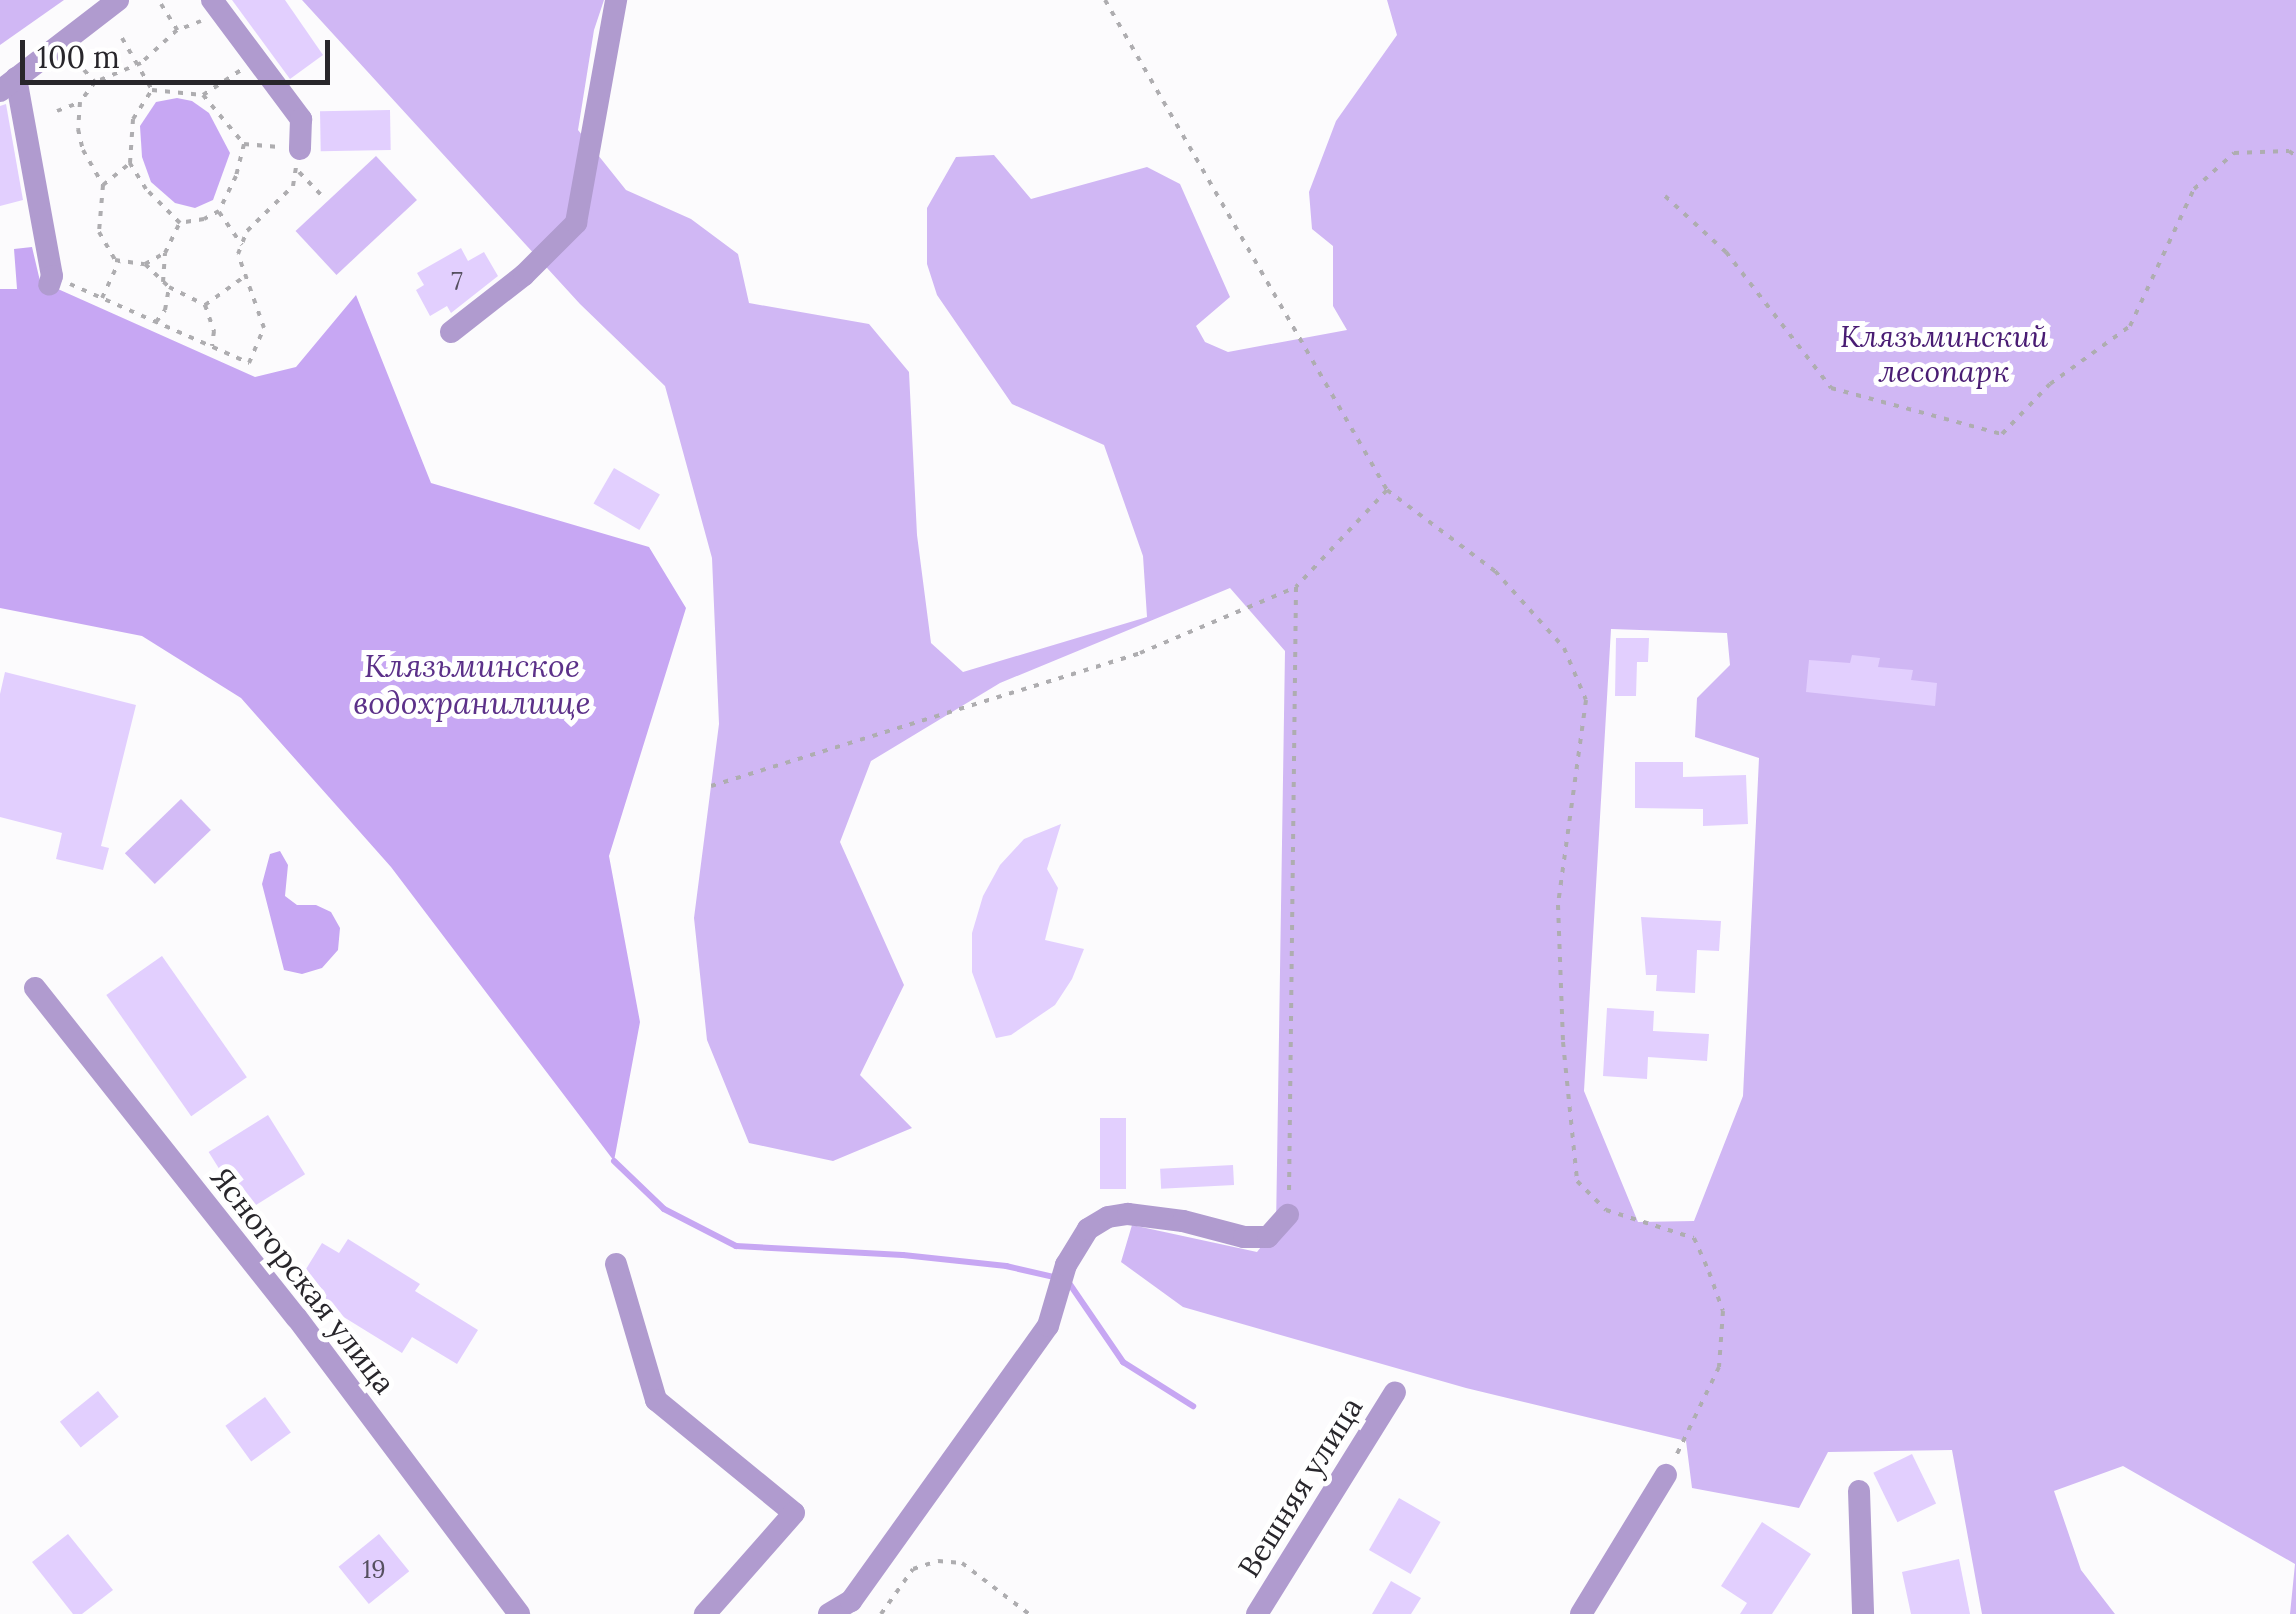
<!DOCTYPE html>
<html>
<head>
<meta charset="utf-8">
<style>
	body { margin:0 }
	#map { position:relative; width:2296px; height:1614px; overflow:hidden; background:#fcfbfd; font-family:Lora,serif }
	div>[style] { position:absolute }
	.green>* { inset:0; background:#d3bbf6; transform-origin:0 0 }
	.forest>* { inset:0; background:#d0b7f4 }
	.water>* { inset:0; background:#c7a7f3 }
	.stream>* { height:6px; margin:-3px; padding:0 3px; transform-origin:3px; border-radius:3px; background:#c7a7f3 }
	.building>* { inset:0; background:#e2cffe; transform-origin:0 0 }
	.path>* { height:4px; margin-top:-2px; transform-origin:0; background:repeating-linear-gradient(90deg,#aeadb0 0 5px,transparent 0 13px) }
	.minor>* { height:22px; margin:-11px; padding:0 11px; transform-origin:11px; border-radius:11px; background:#b09bcf }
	span { translate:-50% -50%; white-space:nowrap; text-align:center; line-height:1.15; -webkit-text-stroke:10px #fff; paint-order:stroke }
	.number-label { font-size:25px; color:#565060 }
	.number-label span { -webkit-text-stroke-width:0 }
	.park-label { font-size:30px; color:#491c73; font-style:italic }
	.street-label { font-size:30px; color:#28262b }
	.water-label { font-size:32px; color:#5c3189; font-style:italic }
	.scale { position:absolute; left:20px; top:40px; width:310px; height:45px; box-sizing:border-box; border:5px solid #28262b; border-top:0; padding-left:12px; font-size:30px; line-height:35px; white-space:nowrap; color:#28262b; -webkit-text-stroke:8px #fff; paint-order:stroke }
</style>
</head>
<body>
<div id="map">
	<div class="green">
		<i style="left:376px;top:156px;width:60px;height:110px;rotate:47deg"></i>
		<i style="left:181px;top:799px;width:43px;height:78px;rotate:46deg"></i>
	</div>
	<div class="forest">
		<i style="clip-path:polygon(0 0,64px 0,0 45px)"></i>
		<i style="clip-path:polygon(evenodd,302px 0,604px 0,594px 30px,578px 130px,626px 190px,691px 219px,738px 254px,749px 303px,869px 324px,909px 372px,917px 535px,931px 643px,963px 672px,1147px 617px,1143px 556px,1104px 445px,1012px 404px,937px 295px,927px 264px,927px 208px,956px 157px,994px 155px,1031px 199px,1147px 167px,1180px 184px,1230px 297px,1196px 326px,1205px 342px,1228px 352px,1347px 330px,1333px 306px,1333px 246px,1312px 229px,1309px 192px,1336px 121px,1397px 35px,1387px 0,2296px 0,2296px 1614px,2290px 1614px,2295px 1564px,2123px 1466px,2054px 1491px,2081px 1570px,2115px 1614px,1982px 1614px,1952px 1450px,1828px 1452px,1799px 1508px,1692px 1488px,1686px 1441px,1466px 1388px,1183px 1307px,1121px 1262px,1132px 1225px,1257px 1252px,1276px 1228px,1285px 651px,1230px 588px,1000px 683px,871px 761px,840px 842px,904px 985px,860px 1075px,912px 1128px,833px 1161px,749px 1143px,707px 1040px,694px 918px,719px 724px,712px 558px,665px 386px,580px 304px,302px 0,1611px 629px,1727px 633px,1730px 665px,1697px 698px,1695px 737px,1759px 758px,1743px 1096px,1694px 1221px,1638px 1222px,1584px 1091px,1611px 629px)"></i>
	</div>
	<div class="water">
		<i style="clip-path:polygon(177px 98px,192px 101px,209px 113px,230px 153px,213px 200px,195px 208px,175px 203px,151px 182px,142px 157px,140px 126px,156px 102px)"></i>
		<i style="clip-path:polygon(32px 247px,40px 281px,255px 377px,296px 367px,356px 295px,431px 483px,649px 547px,686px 608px,609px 856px,640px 1022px,614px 1161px,391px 867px,241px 698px,142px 636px,0 608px,0 289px,17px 289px,14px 249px)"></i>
		<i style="clip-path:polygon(280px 851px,288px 865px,285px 896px,297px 905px,316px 905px,331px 912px,340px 928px,338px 950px,322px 968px,302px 974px,284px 970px,262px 884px,270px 854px)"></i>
	</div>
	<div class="stream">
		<i style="left:614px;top:1161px;width:69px;rotate:43.8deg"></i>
		<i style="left:664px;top:1209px;width:81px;rotate:27.2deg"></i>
		<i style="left:736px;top:1246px;width:167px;rotate:3.1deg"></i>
		<i style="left:903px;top:1255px;width:104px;rotate:6.1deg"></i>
		<i style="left:1006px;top:1266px;width:53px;rotate:13deg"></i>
		<i style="left:1069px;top:1283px;width:96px;rotate:55.6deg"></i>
		<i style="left:1123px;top:1362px;width:83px;rotate:32.2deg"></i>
	</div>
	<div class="building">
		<i style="clip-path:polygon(232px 0,285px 0,323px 55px,290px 79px)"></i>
		<i style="clip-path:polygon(6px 104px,23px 200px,0 206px,0 106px)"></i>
		<i style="left:390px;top:110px;width:40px;height:70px;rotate:89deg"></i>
		<i style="clip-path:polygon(461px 248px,468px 261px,484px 252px,498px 276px,451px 313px,447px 306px,430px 316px,416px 290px,424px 285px,417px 273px)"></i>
		<i style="left:614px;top:468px;width:53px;height:41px;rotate:30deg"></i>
		<i style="clip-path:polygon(1616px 638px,1649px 638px,1648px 662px,1637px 662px,1636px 696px,1615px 696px)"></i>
		<i style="clip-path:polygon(1852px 655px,1880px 658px,1878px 667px,1913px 670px,1911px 680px,1937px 683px,1935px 706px,1806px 692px,1809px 660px,1850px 663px)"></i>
		<i style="clip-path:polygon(5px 672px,136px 705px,101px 846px,109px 848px,103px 870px,56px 859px,62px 833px,0 817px,0 694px)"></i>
		<i style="clip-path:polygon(1635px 762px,1683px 762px,1683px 777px,1746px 775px,1748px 824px,1703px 826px,1703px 809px,1635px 808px)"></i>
		<i style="clip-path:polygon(1061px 824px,1047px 869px,1058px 888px,1045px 940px,1084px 949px,1072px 979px,1055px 1005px,1011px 1035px,996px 1038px,972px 972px,972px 933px,983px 896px,1000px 865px,1024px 839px)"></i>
		<i style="clip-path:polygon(1641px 917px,1721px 921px,1719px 951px,1697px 950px,1695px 993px,1656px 991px,1657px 975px,1646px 975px)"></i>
		<i style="left:162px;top:956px;width:148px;height:68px;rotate:55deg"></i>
		<i style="clip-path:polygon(1607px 1008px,1654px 1011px,1653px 1031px,1709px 1034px,1707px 1061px,1648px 1057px,1647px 1079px,1603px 1076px)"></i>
		<i style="left:268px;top:1115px;width:70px;height:70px;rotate:58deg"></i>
		<i style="left:1100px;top:1118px;width:26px;height:71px"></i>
		<i style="left:1233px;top:1165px;width:20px;height:73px;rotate:87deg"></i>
		<i style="clip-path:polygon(348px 1239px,420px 1284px,415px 1291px,478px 1330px,457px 1364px,412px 1337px,402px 1353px,295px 1287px,322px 1243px,339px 1253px)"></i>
		<i style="left:98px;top:1391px;width:33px;height:49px;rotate:51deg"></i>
		<i style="left:265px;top:1397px;width:44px;height:49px;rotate:54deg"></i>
		<i style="left:1912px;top:1454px;width:55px;height:43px;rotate:64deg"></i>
		<i style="left:1399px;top:1498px;width:48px;height:60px;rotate:30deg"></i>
		<i style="clip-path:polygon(1762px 1522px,1811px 1554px,1772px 1614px,1740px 1614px,1747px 1603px,1721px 1586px)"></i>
		<i style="clip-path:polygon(68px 1534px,113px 1590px,82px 1614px,73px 1614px,32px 1562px)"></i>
		<i style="left:379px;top:1534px;width:48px;height:52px;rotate:51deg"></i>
		<i style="clip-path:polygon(1959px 1559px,1970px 1614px,1911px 1614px,1902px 1572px)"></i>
		<i style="clip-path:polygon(1391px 1581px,1421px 1598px,1411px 1614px,1372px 1614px)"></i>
	</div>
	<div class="path">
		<i style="left:1105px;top:0;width:565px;rotate:60.08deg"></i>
		<i style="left:1387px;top:490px;width:133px;rotate:133.2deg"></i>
		<i style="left:1296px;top:587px;width:608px;rotate:90.66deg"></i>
		<i style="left:161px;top:4px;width:31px;rotate:58deg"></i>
		<i style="left:201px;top:21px;width:26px;rotate:159deg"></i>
		<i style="left:177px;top:30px;width:49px;rotate:137.5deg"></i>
		<i style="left:141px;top:63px;width:50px;rotate:157.6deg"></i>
		<i style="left:95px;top:82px;width:25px;rotate:127deg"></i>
		<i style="left:80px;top:102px;width:27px;rotate:94deg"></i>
		<i style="left:78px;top:129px;width:22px;rotate:77deg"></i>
		<i style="left:83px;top:150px;width:40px;rotate:60.3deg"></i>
		<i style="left:103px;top:185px;width:47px;rotate:94.9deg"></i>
		<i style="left:99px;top:232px;width:32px;rotate:60deg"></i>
		<i style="left:115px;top:260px;width:30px;rotate:8deg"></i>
		<i style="left:145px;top:264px;width:33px;rotate:44deg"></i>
		<i style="left:169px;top:287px;width:40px;rotate:26.6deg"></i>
		<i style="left:205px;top:305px;width:48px;rotate:-35.7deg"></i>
		<i style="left:122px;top:38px;width:60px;rotate:60deg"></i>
		<i style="left:84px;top:70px;width:15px;rotate:48deg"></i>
		<i style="left:152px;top:90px;width:51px;rotate:5.6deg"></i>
		<i style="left:203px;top:95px;width:64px;rotate:50.1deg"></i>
		<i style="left:244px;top:144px;width:33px;rotate:104deg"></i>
		<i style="left:236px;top:176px;width:39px;rotate:116deg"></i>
		<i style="left:219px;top:211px;width:17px;rotate:152deg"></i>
		<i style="left:204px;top:219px;width:24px;rotate:171deg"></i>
		<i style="left:180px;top:223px;width:48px;rotate:-135deg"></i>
		<i style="left:146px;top:189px;width:31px;rotate:-122deg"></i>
		<i style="left:130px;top:163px;width:44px;rotate:-86.1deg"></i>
		<i style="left:133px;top:119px;width:35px;rotate:-57deg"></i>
		<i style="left:203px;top:95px;width:45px;rotate:-33.3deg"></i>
		<i style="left:57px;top:111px;width:25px;rotate:-21deg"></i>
		<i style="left:244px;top:144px;width:35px;rotate:5deg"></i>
		<i style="left:299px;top:172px;width:36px;rotate:46deg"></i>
		<i style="left:103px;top:185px;width:35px;rotate:-39deg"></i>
		<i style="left:1665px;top:196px;width:83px;rotate:42.6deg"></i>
		<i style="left:1726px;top:252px;width:172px;rotate:52.3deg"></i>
		<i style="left:1831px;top:388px;width:177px;rotate:15.1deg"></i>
		<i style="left:2002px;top:434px;width:69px;rotate:-46.2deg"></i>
		<i style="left:2050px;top:384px;width:99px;rotate:-35.9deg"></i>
		<i style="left:2130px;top:326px;width:151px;rotate:-65deg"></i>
		<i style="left:2194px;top:189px;width:54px;rotate:-42deg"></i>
		<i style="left:2234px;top:153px;width:55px;rotate:-2.1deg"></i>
		<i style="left:2289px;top:151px;width:9px;rotate:36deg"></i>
		<i style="left:219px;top:212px;width:40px;rotate:55.1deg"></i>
		<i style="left:145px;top:264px;width:23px;rotate:-29deg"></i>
		<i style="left:165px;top:253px;width:32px;rotate:-64deg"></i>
		<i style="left:163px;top:282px;width:29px;rotate:-86deg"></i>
		<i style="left:70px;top:284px;width:196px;rotate:23.8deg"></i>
		<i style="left:249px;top:363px;width:38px;rotate:-67deg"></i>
		<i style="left:264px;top:328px;width:78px;rotate:-109.4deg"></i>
		<i style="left:238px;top:254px;width:25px;rotate:-69deg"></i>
		<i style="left:247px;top:231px;width:64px;rotate:-44.4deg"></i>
		<i style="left:293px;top:186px;width:19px;rotate:-81deg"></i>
		<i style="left:102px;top:298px;width:40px;rotate:-65deg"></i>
		<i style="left:205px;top:305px;width:28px;rotate:71deg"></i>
		<i style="left:214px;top:331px;width:15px;rotate:98deg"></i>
		<i style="left:156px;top:322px;width:15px;rotate:-53deg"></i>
		<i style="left:165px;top:310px;width:23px;rotate:-80deg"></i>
		<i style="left:1387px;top:490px;width:135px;rotate:36.9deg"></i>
		<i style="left:1495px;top:571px;width:103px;rotate:48.1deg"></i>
		<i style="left:1564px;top:648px;width:56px;rotate:67.1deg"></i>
		<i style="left:1586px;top:700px;width:207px;rotate:97.8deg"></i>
		<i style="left:1558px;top:905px;width:137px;rotate:87.9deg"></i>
		<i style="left:1563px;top:1042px;width:140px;rotate:84.2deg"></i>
		<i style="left:1577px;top:1181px;width:41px;rotate:45deg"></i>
		<i style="left:1606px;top:1210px;width:92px;rotate:17.7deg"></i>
		<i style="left:1694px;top:1238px;width:37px;rotate:66deg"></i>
		<i style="left:1709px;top:1272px;width:41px;rotate:70.3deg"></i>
		<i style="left:1723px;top:1311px;width:56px;rotate:94.1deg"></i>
		<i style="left:1719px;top:1367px;width:99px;rotate:115.8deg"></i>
		<i style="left:711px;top:786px;width:449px;rotate:-17.2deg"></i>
		<i style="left:1140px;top:653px;width:169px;rotate:-22.9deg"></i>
		<i style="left:881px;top:1614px;width:55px;rotate:-54.6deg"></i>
		<i style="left:913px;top:1569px;width:26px;rotate:-18deg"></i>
		<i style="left:938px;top:1561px;width:24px;rotate:5deg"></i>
		<i style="left:962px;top:1563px;width:84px;rotate:37.3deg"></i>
	</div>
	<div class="minor">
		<i style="left:212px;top:0;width:149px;rotate:53.2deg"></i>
		<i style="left:301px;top:119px;width:30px;rotate:92deg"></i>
		<i style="left:16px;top:78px;width:201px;rotate:79.7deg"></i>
		<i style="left:52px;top:276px;width:9px;rotate:108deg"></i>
		<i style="left:0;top:91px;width:149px;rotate:-37.6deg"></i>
		<i style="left:451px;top:332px;width:93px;rotate:-38deg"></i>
		<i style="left:524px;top:275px;width:74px;rotate:-45deg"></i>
		<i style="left:576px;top:223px;width:227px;rotate:-79.8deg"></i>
		<i style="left:35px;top:988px;width:421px;rotate:51.6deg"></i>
		<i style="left:297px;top:1318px;width:370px;rotate:53.1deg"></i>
		<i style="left:616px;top:1264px;width:142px;rotate:73.6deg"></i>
		<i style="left:656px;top:1400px;width:178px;rotate:39.3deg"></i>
		<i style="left:794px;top:1513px;width:135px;rotate:131.4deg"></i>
		<i style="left:1859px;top:1491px;width:123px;rotate:88.1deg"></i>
		<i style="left:829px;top:1614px;width:26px;rotate:-31deg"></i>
		<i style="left:851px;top:1601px;width:338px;rotate:-54.4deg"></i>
		<i style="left:1048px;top:1326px;width:64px;rotate:-73.6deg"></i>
		<i style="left:1066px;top:1265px;width:42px;rotate:-58.6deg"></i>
		<i style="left:1088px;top:1229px;width:23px;rotate:-31deg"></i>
		<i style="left:1108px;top:1217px;width:20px;rotate:-9deg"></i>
		<i style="left:1128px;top:1214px;width:55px;rotate:7.3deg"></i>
		<i style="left:1183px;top:1221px;width:63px;rotate:14.7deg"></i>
		<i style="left:1244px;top:1237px;width:24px"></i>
		<i style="left:1268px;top:1237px;width:30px;rotate:-48deg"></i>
		<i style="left:1257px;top:1614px;width:261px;rotate:-58.1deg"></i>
		<i style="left:1581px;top:1614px;width:163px;rotate:-58.6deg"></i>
	</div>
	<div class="number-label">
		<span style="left:457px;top:281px">7</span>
		<span style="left:374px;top:1569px">19</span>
	</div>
	<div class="park-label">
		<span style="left:1944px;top:353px">Клязьминский<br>лесопарк</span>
	</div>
	<div class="street-label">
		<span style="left:303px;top:1280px;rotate:52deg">Ясногорская улица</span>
		<span style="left:1300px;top:1487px;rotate:-58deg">Вешняя улица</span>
	</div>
	<div class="water-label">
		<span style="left:472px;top:685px">Клязьминское<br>водохранилище</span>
	</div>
	<div class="scale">100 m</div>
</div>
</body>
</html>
